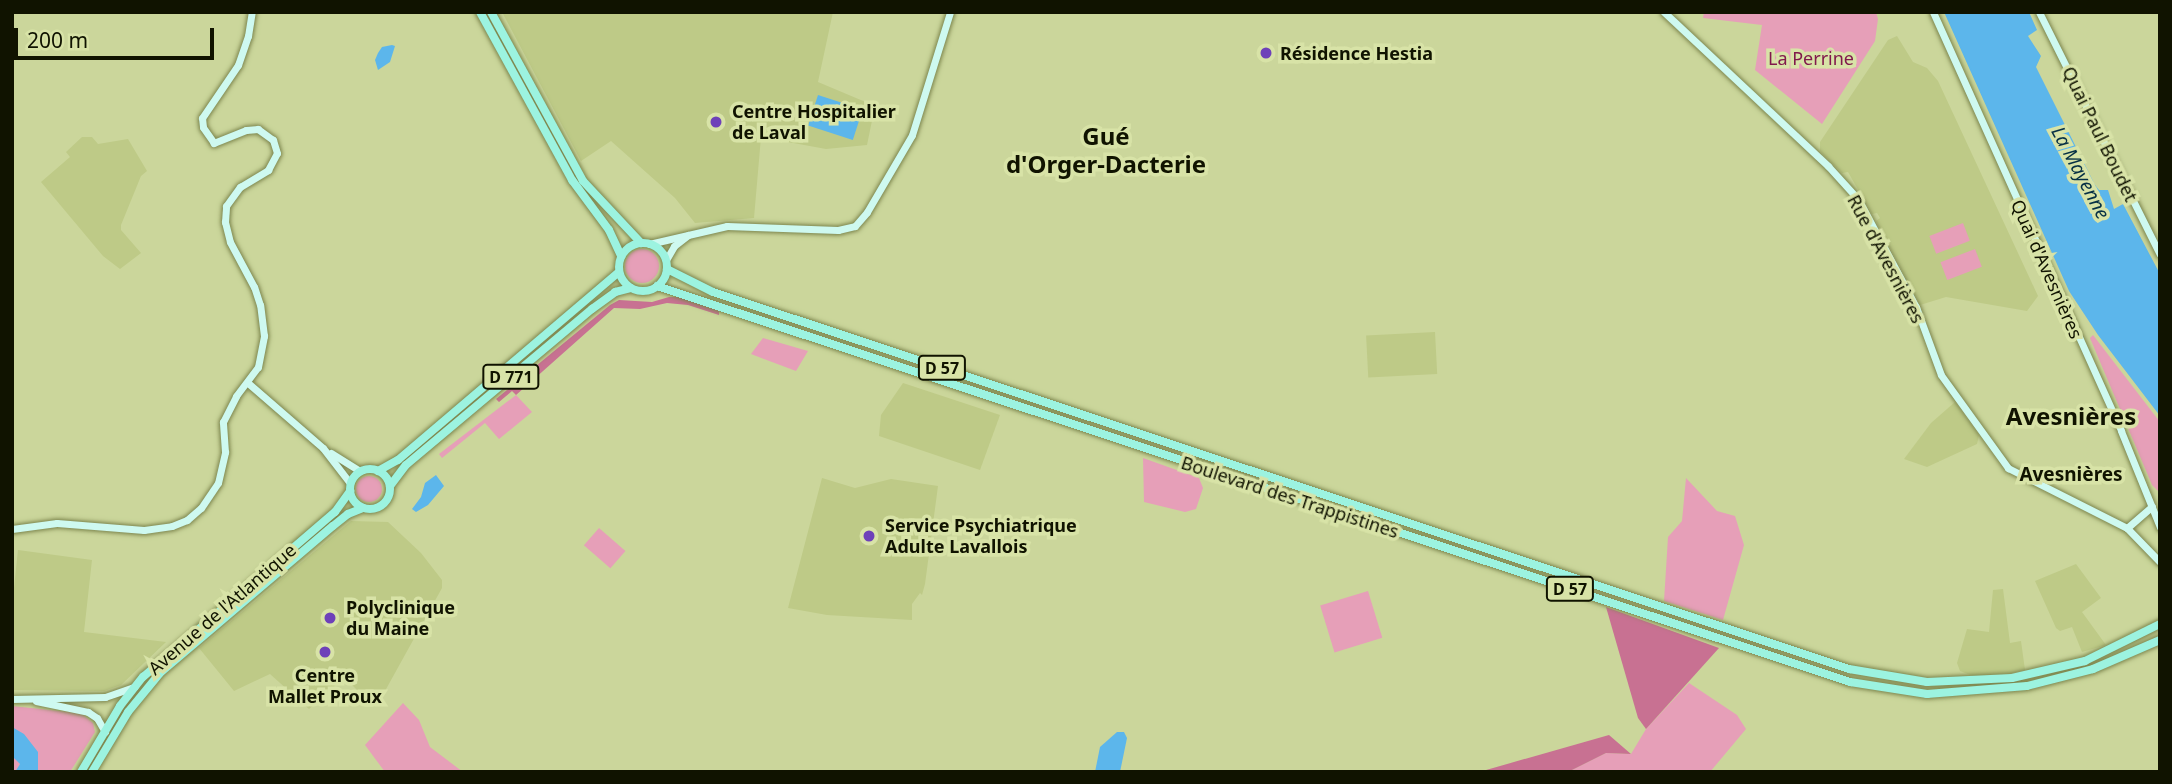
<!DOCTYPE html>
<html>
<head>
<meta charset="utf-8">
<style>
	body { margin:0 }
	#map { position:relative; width:2172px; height:784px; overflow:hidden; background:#cbd69b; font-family:"Noto Sans",sans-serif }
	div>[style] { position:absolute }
	.built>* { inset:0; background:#beca87; transform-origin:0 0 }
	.green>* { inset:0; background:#e69fb8; transform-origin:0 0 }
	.round { border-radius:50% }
	.forest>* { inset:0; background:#c87192 }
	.water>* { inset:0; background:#5cb6eb; transform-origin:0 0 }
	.roads { filter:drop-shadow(0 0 2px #7d864e) drop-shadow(0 0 2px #7d864e) }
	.secondary>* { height:7px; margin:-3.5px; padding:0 3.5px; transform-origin:3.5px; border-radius:3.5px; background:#cef9f0 }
	.primary>* { height:8px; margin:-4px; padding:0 4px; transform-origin:4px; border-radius:4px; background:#9cf3e0 }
	.primary>.ring { margin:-4px; padding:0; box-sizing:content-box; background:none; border:8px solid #9cf3e0; border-radius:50% }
	.dots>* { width:19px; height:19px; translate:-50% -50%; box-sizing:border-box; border:4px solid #d8e3a7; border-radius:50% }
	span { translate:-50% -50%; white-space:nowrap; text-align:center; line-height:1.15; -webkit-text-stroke:7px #d8e3a7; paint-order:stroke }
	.shield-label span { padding:2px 5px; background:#d8e3a7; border:2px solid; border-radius:5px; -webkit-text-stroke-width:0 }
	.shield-label { font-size:16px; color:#101300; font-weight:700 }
	.poi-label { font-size:18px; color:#101300; font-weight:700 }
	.left { translate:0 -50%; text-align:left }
	.park-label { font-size:18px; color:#81194c }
	.street-label { font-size:18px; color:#101300 }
	.water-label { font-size:19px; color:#063045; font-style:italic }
	.neighbourhood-label { font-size:19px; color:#101300; font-weight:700 }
	.district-label { font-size:24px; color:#101300; font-weight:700 }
	.frame { position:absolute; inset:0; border:14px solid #101300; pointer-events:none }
	.scale { position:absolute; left:14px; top:28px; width:200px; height:32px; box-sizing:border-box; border:4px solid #101300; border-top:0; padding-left:9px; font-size:21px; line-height:24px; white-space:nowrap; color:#101300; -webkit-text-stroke:5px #d8e3a7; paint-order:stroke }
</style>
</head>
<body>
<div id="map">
	<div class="built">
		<i style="clip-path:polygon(502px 12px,833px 12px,818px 82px,875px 106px,867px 145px,826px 149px,761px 137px,754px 218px,695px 223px,675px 198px,611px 141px,581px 161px)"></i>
		<i style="clip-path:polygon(1897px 36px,1913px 62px,1927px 68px,1938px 81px,2038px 296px,2027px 311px,1946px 297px,1920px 305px,1876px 221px,1880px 218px,1877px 213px,1872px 214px,1848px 172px,1842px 173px,1820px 151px,1820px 142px,1888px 40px)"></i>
		<i style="clip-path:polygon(82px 137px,92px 137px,98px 144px,128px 139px,147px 171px,141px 176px,121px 225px,121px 230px,141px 253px,120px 269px,103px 256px,41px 182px,70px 157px,66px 152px)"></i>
		<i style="left:1435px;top:332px;width:42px;height:69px;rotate:87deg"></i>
		<i style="clip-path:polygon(903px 383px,1000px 415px,980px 470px,879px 436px,881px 415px)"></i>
		<i style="clip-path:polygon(1955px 402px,1979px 435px,1977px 444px,1927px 467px,1904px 459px,1931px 423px)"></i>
		<i style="clip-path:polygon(822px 478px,855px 488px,891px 479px,938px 486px,925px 584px,922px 595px,920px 593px,912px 604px,912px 620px,827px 615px,788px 608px)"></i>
		<i style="clip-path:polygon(351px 521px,388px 522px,421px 553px,442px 580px,442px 588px,380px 700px,374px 707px,346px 679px,343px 679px,309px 709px,270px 674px,234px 691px,199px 648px)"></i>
		<i style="clip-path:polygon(18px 550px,92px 560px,84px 632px,166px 642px,121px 685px,104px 691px,12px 690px,12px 607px)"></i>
		<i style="clip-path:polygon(2076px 564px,2101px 598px,2082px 612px,2106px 645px,2082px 652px,2072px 627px,2060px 631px,2056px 628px,2035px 581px)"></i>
		<i style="clip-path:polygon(2003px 589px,2010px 643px,2021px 641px,2025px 670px,2000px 676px,1973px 676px,1960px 671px,1957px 663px,1967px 629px,1989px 632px,1993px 590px)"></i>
	</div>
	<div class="green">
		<i style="clip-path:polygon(1704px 12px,1876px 12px,1878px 19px,1875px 41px,1822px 124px,1755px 70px,1762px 25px,1703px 18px)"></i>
		<i style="left:1963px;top:223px;width:19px;height:36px;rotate:69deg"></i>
		<i class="round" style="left:625px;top:249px;width:34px;height:34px"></i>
		<i style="left:1975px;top:249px;width:19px;height:37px;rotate:69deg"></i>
		<i style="clip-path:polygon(2093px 335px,2160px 422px,2160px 493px,2152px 485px,2090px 338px)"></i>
		<i style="clip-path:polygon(763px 338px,808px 351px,796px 371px,751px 354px)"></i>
		<i style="clip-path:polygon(516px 395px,532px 412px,499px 439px,485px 423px,442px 458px,439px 454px)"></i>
		<i style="clip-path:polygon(1143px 458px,1199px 478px,1203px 488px,1196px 509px,1185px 512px,1144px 502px)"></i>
		<i class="round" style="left:356px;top:476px;width:26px;height:26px"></i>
		<i style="clip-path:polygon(1686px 478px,1717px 511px,1735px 516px,1744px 545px,1723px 620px,1664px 601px,1668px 537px,1682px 521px)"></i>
		<i style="left:599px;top:528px;width:35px;height:23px;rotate:41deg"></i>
		<i style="left:1368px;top:591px;width:49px;height:50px;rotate:73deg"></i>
		<i style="clip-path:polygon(1689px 683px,1737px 715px,1746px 729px,1710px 772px,1568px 772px,1606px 753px,1631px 754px,1646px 729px)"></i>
		<i style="clip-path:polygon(403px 703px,419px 720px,430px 747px,463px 772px,385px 772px,365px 745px)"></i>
		<i style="clip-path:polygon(12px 706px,69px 712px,82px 714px,93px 723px,95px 732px,70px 772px,12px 772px)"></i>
	</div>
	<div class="forest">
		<i style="clip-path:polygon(669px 297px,680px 297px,719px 311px,719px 315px,688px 305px,667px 303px,640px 309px,614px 308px,516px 395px,512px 391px,499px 402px,496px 399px,610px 305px,619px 300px,652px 302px)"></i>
		<i style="clip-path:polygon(1606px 607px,1719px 648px,1646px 729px,1638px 718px)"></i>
		<i style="clip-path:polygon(1609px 735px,1631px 754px,1606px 753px,1568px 772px,1479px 772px)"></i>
	</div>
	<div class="water">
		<i style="clip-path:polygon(1944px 12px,2029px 12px,2037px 30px,2028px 36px,2041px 56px,2036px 67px,2095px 185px,2099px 190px,2108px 190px,2114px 209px,2123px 204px,2160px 274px,2160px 416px,2098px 335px,2069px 291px)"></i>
		<i style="clip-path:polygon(392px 45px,395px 46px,390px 62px,378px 70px,375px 60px,378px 53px,382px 47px)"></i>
		<i style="left:818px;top:95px;width:47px;height:32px;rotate:18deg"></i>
		<i style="clip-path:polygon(436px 475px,444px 486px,428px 505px,416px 512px,412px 509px,421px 497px,425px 483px)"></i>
		<i style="clip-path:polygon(12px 727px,24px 734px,38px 752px,38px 772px,15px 772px,20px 764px,12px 756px)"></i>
		<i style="clip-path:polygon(1117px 732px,1124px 732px,1127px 738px,1120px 772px,1095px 772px,1100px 747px)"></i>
	</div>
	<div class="roads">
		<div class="secondary">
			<i style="left:1664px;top:12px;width:225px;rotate:43.2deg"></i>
			<i style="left:1828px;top:166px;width:45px;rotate:47.7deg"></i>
			<i style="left:1858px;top:199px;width:123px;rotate:61.8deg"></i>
			<i style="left:1916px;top:307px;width:72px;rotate:69.8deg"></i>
			<i style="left:1941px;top:375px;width:115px;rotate:54.2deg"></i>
			<i style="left:2008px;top:468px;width:133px;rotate:26.8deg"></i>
			<i style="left:2127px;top:528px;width:47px;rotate:45.9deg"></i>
			<i style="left:1933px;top:12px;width:459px;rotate:65.8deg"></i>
			<i style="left:2121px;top:431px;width:104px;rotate:67.9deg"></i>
			<i style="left:2039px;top:12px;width:271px;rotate:63.5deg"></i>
			<i style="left:649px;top:244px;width:80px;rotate:-13deg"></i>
			<i style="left:727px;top:226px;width:111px;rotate:2.1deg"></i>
			<i style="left:838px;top:230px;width:17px;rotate:-13deg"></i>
			<i style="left:855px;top:226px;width:18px;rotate:-49deg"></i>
			<i style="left:867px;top:212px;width:89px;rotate:-59.7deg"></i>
			<i style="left:912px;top:135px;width:129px;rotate:-72.8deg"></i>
			<i style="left:666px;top:260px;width:16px;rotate:-60deg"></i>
			<i style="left:674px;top:246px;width:18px;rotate:-38deg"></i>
			<i style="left:248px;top:383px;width:99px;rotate:40.9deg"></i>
			<i style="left:323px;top:448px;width:44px;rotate:52.4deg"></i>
			<i style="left:331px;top:453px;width:34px;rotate:32deg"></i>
			<i style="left:2127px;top:528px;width:33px;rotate:-41deg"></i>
			<i style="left:12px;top:529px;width:45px;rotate:-7.6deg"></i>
			<i style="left:57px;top:523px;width:87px;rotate:4.6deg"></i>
			<i style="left:144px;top:530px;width:28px;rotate:-8deg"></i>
			<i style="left:172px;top:526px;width:16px;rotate:-22deg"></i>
			<i style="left:187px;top:520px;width:18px;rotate:-41deg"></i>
			<i style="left:201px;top:508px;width:30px;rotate:-56deg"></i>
			<i style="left:218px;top:483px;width:32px;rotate:-77deg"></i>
			<i style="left:225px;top:452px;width:30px;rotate:-94deg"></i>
			<i style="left:223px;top:422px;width:29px;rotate:-63deg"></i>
			<i style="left:236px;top:396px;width:36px;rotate:-53deg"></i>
			<i style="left:258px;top:367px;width:32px;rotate:-79deg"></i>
			<i style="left:264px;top:336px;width:31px;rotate:-97deg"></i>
			<i style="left:260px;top:305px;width:19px;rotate:-108deg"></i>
			<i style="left:254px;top:287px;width:51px;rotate:-118.1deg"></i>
			<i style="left:230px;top:242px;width:21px;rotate:-104deg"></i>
			<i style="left:225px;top:222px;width:16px;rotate:-86deg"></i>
			<i style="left:226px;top:206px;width:24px;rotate:-54deg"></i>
			<i style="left:240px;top:187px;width:33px;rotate:-31deg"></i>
			<i style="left:268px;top:170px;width:19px;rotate:-62deg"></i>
			<i style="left:277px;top:153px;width:14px;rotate:-107deg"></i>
			<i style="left:273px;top:140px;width:19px;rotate:-144deg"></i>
			<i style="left:258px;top:129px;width:12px;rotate:175deg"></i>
			<i style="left:246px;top:130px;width:35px;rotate:158deg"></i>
			<i style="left:214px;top:143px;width:19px;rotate:-125deg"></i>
			<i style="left:203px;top:127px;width:9px;rotate:-96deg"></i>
			<i style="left:202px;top:118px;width:64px;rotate:-55.8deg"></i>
			<i style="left:238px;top:65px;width:31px;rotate:-71deg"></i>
			<i style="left:248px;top:36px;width:24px;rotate:-81deg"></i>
			<i style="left:12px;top:699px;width:93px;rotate:-1.2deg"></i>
			<i style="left:105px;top:697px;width:31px;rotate:-19deg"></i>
			<i style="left:36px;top:701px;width:53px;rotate:11.9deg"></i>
			<i style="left:88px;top:712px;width:11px;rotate:34deg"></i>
			<i style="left:97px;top:718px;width:16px;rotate:60deg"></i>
		</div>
		<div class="primary">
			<i style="left:480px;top:12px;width:192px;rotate:61.3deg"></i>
			<i style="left:572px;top:180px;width:62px;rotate:53.5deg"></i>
			<i style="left:609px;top:230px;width:29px;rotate:65deg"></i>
			<i style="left:491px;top:12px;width:192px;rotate:61.4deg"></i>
			<i style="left:583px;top:181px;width:85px;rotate:46.9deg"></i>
			<i class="ring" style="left:619px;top:243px;width:40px;height:40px"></i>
			<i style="left:667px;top:269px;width:51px;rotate:26.6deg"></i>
			<i style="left:713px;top:292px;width:1197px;rotate:18.36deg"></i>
			<i style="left:1849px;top:669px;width:79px;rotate:9.5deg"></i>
			<i style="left:1927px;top:682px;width:85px;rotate:-2.7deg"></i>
			<i style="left:2012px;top:678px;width:75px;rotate:-13.1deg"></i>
			<i style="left:2085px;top:661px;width:84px;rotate:-26.3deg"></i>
			<i style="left:657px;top:286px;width:1257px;rotate:18.36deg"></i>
			<i style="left:1850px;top:682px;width:78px;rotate:8.9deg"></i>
			<i style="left:1927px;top:694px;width:100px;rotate:-4.6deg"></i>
			<i style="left:2027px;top:686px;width:68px;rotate:-14.4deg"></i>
			<i style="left:2093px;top:669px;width:73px;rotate:-23.4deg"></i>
			<i class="ring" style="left:350px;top:469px;width:32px;height:32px"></i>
			<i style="left:378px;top:471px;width:23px;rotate:-29deg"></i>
			<i style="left:398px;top:460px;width:290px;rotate:-40.4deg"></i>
			<i style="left:390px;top:486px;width:26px;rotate:-53deg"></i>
			<i style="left:406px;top:465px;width:243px;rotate:-40deg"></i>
			<i style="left:592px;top:309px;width:29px;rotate:-36deg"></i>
			<i style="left:615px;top:292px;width:16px;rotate:-14deg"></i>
			<i style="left:81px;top:772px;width:77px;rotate:-59.4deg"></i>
			<i style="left:120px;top:706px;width:37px;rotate:-52deg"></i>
			<i style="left:143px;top:677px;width:253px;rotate:-40.7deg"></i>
			<i style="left:335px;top:512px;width:26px;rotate:-54deg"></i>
			<i style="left:92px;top:772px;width:70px;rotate:-59deg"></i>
			<i style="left:128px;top:712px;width:50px;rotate:-50.6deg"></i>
			<i style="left:160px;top:673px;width:227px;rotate:-40.4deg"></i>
			<i style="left:333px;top:526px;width:19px;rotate:-39deg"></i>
			<i style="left:348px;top:514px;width:16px;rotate:-22deg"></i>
		</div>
	</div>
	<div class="dots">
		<i style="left:1266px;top:53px;background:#6e41b9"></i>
		<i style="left:716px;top:122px;background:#6e41b9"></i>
		<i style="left:869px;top:536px;background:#6e41b9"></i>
		<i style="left:330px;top:618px;background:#6e41b9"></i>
		<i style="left:325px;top:652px;background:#6e41b9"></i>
	</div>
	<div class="shield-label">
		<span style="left:942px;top:368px">D 57</span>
		<span style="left:511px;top:377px">D 771</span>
		<span style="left:1570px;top:589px">D 57</span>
	</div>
	<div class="poi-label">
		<span class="left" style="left:1280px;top:53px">Résidence Hestia</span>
		<span class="left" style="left:732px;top:122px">Centre Hospitalier<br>de Laval</span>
		<span class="left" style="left:885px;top:536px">Service Psychiatrique<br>Adulte Lavallois</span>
		<span class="left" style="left:346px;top:618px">Polyclinique<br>du Maine</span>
		<span style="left:325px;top:686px">Centre<br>Mallet Proux</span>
	</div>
	<div class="park-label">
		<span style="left:1811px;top:58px">La Perrine</span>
	</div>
	<div class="street-label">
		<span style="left:2100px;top:134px;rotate:64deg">Quai Paul Boudet</span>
		<span style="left:1886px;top:259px;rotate:62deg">Rue d'Avesnières</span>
		<span style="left:2047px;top:269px;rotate:66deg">Quai d'Avesnières</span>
		<span style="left:1290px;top:497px;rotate:18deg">Boulevard des Trappistines</span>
		<span style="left:222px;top:609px;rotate:-41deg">Avenue de l'Atlantique</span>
	</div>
	<div class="water-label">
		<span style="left:2080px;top:173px;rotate:62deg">La Mayenne</span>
	</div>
	<div class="neighbourhood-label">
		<span style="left:2071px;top:475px">Avesnières</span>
	</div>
	<div class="district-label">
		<span style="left:1106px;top:150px">Gué<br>d'Orger-Dacterie</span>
		<span style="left:2071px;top:416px">Avesnières</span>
	</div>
	<div class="frame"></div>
	<div class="scale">200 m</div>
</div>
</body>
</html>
